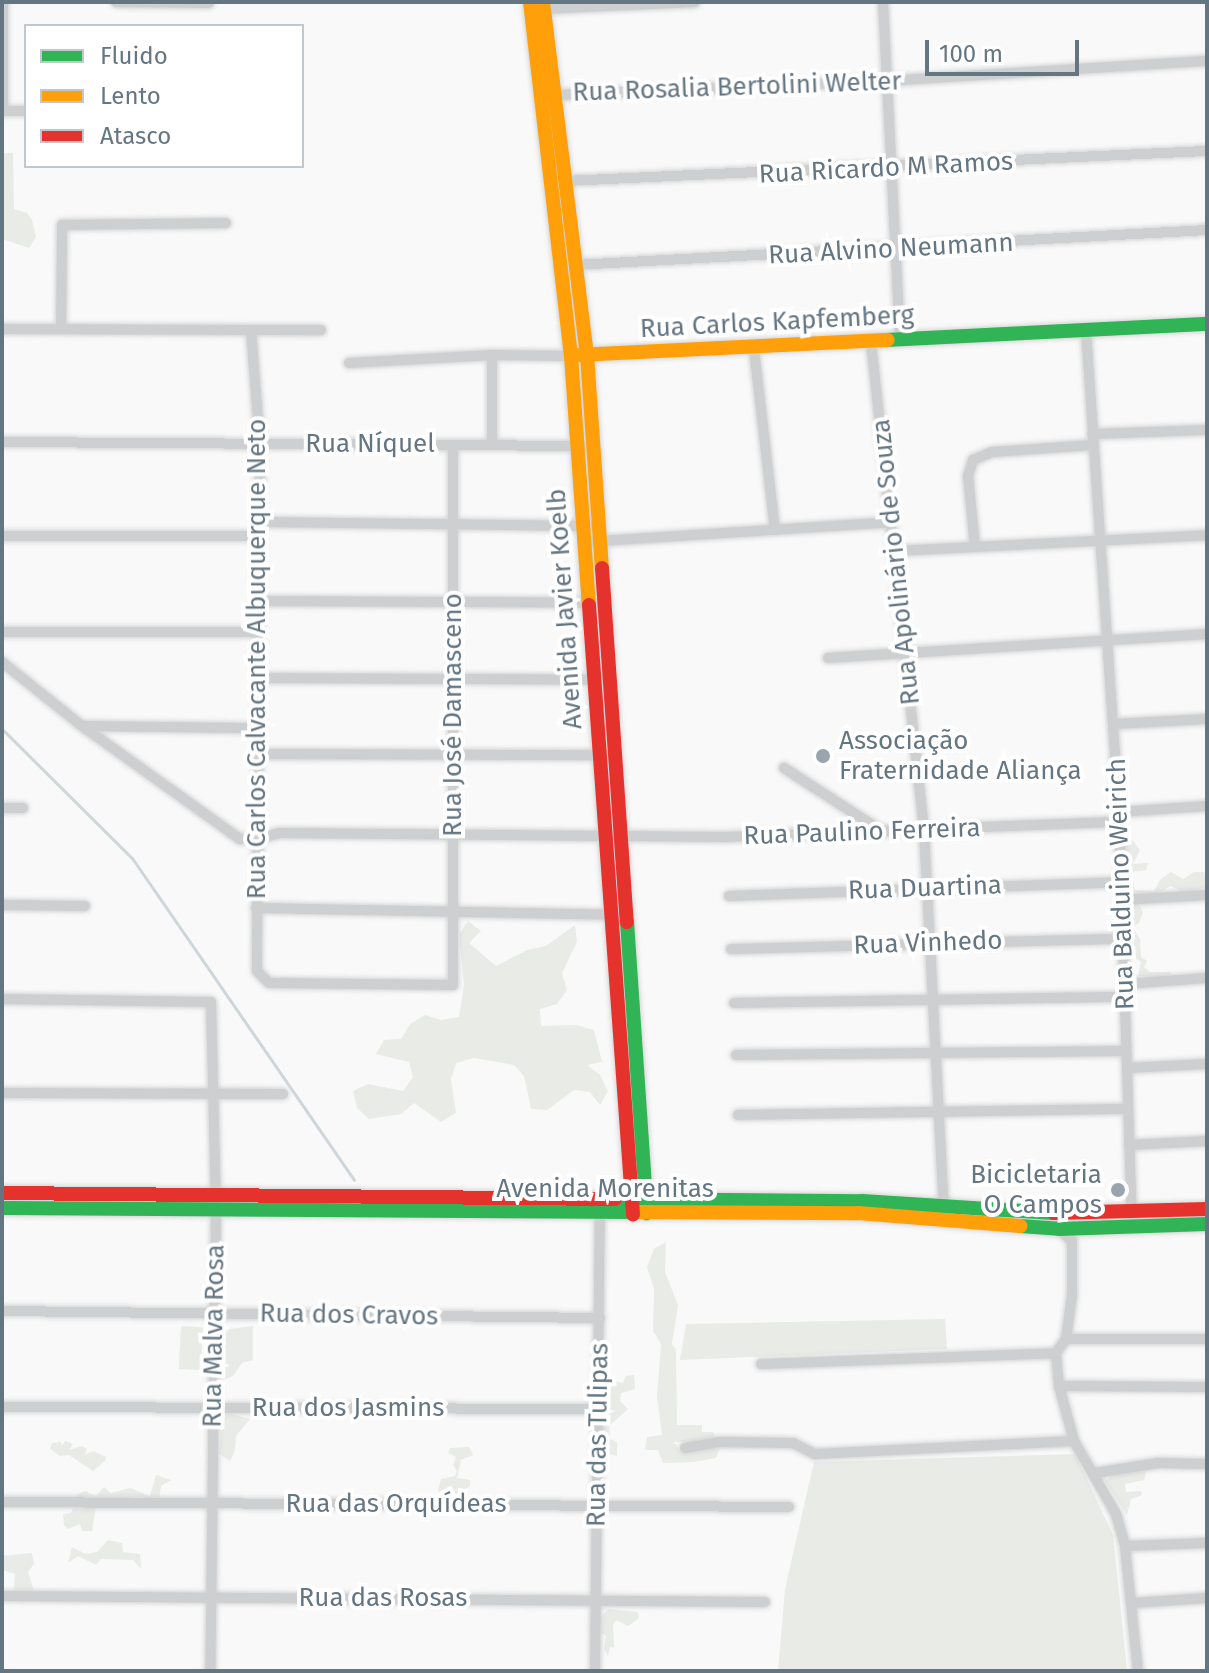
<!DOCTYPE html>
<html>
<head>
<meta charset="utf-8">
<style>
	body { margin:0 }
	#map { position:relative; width:1209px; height:1673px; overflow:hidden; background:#f9f9f9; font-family:"Fira Sans",sans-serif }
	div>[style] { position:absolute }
	.green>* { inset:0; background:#e8ebe6; transform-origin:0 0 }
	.stream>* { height:3px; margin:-1.5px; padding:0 1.5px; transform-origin:1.5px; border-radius:1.5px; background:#ced6d9 }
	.roads { filter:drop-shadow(0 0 2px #d5d6d7) drop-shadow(0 0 2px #d5d6d7) }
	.street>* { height:10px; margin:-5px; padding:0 5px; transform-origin:5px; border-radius:5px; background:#cecfd0 }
	.fast>* { height:14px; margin:-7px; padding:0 7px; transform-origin:7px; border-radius:7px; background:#30b455 }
	.slow>* { height:14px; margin:-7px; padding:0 7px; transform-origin:7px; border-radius:7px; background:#ff9f0a }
	.jam>* { height:14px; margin:-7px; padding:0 7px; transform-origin:7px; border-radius:7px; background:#e5322d }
	.dots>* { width:22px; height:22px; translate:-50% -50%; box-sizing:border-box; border:4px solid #fff; border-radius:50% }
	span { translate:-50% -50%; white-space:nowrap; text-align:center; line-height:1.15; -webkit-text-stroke:8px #fff; paint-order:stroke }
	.street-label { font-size:26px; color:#657683 }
	.poi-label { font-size:26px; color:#657683 }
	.left { translate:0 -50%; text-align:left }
	.right { translate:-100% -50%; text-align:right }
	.frame { position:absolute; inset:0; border:4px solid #657683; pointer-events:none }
	.legend { position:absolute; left:24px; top:24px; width:280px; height:144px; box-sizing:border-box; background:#fff; border:2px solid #c1c8cd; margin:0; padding:10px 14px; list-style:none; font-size:24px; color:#657683 }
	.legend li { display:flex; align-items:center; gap:16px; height:40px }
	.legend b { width:40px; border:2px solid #c1c8cd }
	.scale { position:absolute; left:925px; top:40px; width:154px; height:36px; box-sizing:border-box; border:4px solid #657683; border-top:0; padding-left:10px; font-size:24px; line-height:28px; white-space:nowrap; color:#657683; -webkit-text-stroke:6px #fff; paint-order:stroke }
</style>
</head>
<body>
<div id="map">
	<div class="green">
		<i style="clip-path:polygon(2px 153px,13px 153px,14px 209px,27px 213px,32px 220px,36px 237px,29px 248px,2px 239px)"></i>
		<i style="clip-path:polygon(1131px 838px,1140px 850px,1133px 864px,1148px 863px,1146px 870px,1131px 872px,1135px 890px,1154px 891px,1160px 880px,1171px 872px,1183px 879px,1194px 872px,1204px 872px,1207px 887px,1184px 893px,1171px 886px,1153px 896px,1128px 894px,1120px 840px)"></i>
		<i style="clip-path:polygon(1138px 903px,1143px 912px,1139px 923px,1133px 927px,1140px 939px,1141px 957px,1147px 961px,1144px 967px,1150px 972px,1169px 972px,1172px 974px,1168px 978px,1138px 976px,1141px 962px,1130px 954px,1124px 910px)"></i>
		<i style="clip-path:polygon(468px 921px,481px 931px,469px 943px,496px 966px,527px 950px,546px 946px,575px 925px,577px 942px,562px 973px,567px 990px,557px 1004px,540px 1009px,541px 1026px,576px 1025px,594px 1030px,602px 1062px,587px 1065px,600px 1075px,608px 1091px,600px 1105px,590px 1092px,574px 1090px,547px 1110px,531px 1109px,524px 1076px,514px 1065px,474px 1058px,456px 1063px,451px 1079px,456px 1113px,441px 1122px,414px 1103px,401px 1114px,369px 1119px,357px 1108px,353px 1091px,368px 1084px,403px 1091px,413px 1077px,409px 1062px,376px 1054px,384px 1040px,401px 1039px,410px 1024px,425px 1015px,441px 1020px,459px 1017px,464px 985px,459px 935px)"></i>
		<i style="clip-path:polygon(666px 1242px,665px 1272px,678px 1305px,672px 1344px,676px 1350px,677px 1425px,702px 1425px,702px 1432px,713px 1432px,715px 1437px,700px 1442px,674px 1442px,680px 1451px,721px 1446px,716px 1458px,694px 1462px,663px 1463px,658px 1450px,645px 1450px,647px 1437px,662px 1435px,657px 1397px,661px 1344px,653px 1331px,654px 1289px,647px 1267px,654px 1249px)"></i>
		<i style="clip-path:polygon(945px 1319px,947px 1349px,680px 1360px,686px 1324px)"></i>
		<i style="left:181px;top:1326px;width:22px;height:43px;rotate:3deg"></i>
		<i style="clip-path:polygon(253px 1326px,253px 1360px,242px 1363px,233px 1376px,224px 1380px,220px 1377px,222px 1330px)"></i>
		<i style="clip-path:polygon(634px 1375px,635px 1389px,621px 1393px,620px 1401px,628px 1409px,609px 1426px,610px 1439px,617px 1442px,617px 1456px,609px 1454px,609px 1446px,601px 1440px,599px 1433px,604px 1417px,615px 1411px,605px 1408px,601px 1388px,609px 1380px,623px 1383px,626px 1376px)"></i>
		<i style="clip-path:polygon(227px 1413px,250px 1419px,236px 1436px,235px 1450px,230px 1461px,219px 1454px,222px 1422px)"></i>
		<i style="clip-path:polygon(65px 1441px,73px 1444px,69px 1450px,82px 1446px,87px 1449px,85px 1455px,93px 1451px,106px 1457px,105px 1461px,93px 1471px,69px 1455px,60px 1456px,50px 1449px,52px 1443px,61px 1442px,62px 1446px)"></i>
		<i style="clip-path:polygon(469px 1447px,473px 1455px,461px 1460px,457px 1478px,470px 1480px,470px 1486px,452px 1498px,441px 1497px,438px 1491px,441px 1479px,455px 1476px,457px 1471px,453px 1465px,456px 1457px,448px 1453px,450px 1448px)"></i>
		<i style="clip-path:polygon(1075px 1454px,1113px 1535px,1127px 1671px,778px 1671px,785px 1589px,814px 1462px)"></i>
		<i style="clip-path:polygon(1147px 1468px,1144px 1480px,1125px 1484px,1126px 1492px,1141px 1491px,1142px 1495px,1131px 1499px,1127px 1515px,1105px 1481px,1116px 1472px)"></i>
		<i style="clip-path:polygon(156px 1475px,171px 1480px,161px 1486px,159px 1499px,133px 1497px,96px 1507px,92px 1531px,82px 1531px,80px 1524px,68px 1529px,64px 1525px,63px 1514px,71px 1513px,78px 1494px,85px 1491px,96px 1496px,104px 1487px,111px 1493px,130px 1488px,150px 1496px)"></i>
		<i style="clip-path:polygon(108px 1540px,122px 1543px,123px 1552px,140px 1554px,141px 1569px,133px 1560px,101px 1559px,96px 1565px,78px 1556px,68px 1563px,72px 1547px,86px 1554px,97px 1552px)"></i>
		<i style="clip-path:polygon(32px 1553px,34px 1564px,28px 1572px,34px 1590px,14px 1591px,15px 1574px,2px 1570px,2px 1556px)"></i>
		<i style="clip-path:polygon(608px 1609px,638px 1612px,639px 1618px,628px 1626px,616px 1620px,613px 1625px,614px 1648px,610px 1647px,608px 1656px,604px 1649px,606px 1636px,597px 1631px,596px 1622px)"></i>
	</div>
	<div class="stream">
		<i style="left:2px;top:729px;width:183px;rotate:44.8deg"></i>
		<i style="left:132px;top:858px;width:391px;rotate:55.4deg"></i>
	</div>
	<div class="roads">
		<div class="street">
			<i style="left:3px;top:2px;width:109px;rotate:90deg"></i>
			<i style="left:116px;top:2px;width:93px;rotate:0.6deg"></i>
			<i style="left:883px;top:2px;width:339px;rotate:87.1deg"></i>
			<i style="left:544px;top:9px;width:151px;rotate:-2.7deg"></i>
			<i style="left:554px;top:95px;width:333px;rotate:-2.4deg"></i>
			<i style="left:887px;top:81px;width:321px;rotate:-3.6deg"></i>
			<i style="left:2px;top:111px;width:24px"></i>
			<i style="left:565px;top:181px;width:643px;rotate:-2.68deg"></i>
			<i style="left:575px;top:265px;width:633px;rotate:-3.17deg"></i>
			<i style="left:2px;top:329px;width:319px;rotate:0.2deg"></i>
			<i style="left:61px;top:329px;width:104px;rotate:-89.4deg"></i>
			<i style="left:62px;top:225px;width:164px;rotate:-0.7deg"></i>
			<i style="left:251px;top:330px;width:114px;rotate:85.5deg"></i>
			<i style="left:260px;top:444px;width:527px;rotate:90.33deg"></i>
			<i style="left:257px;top:971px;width:17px;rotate:45deg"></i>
			<i style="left:269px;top:983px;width:184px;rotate:0.6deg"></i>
			<i style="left:453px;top:985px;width:540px;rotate:-90deg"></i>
			<i style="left:1086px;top:330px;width:483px;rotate:86.1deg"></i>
			<i style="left:1119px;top:812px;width:403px;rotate:88.2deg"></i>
			<i style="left:871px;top:342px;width:491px;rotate:83.8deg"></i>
			<i style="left:924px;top:830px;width:381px;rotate:87deg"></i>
			<i style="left:754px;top:349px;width:182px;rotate:83.4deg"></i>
			<i style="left:492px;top:355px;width:90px;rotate:90deg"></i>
			<i style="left:349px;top:363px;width:143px;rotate:-3.2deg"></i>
			<i style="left:492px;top:355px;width:79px;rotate:0.7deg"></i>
			<i style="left:1092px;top:434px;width:115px;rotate:-2deg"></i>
			<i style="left:2px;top:442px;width:591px;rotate:0.39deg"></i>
			<i style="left:259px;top:522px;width:340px;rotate:0.7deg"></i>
			<i style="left:2px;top:536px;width:257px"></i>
			<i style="left:585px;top:542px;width:307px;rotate:-3.7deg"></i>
			<i style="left:975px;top:547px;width:71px;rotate:-95.6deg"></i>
			<i style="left:968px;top:476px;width:17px;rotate:-73deg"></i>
			<i style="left:973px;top:460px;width:21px;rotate:-23deg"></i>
			<i style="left:992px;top:452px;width:101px;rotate:-4deg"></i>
			<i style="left:896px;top:551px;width:311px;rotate:-2.9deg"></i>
			<i style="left:259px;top:601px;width:346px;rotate:0.3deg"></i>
			<i style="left:2px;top:632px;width:257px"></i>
			<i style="left:828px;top:658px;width:380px;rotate:-3.6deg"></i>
			<i style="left:2px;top:662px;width:102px;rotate:38.7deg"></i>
			<i style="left:82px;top:726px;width:194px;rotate:35.6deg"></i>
			<i style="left:240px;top:839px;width:17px"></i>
			<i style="left:257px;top:839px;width:23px;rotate:-15deg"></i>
			<i style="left:279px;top:833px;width:446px;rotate:0.5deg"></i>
			<i style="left:725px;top:837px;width:395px;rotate:-2.2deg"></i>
			<i style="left:258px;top:678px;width:353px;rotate:0.3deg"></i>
			<i style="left:1114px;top:724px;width:93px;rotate:-3.1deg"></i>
			<i style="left:84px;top:726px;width:174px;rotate:0.7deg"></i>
			<i style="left:258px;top:754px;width:348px;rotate:0.2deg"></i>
			<i style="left:784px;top:768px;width:118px;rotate:32.9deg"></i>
			<i style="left:2px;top:808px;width:21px"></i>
			<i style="left:1119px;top:812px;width:88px;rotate:-3.9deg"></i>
			<i style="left:729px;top:896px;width:392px;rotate:-2deg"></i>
			<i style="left:1122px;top:900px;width:85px;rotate:-3.4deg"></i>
			<i style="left:2px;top:905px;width:83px;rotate:0.7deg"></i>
			<i style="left:256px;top:908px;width:358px;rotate:1.1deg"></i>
			<i style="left:731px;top:949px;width:393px;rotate:-1.5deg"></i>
			<i style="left:1125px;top:984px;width:82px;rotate:-4.2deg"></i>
			<i style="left:2px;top:999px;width:209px;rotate:0.8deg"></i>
			<i style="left:211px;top:1002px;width:208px;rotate:88.6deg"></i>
			<i style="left:216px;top:1210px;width:461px;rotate:90.7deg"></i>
			<i style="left:734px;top:1003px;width:392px;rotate:-0.9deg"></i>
			<i style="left:736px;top:1055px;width:390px;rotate:-0.6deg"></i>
			<i style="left:1127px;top:1068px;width:80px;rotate:-2.9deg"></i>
			<i style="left:2px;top:1093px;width:281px;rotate:0.2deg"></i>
			<i style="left:738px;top:1115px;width:390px;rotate:-0.9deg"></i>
			<i style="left:1129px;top:1145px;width:78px;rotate:-2.9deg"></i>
			<i style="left:1059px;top:1229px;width:18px;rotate:43deg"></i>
			<i style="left:1072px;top:1241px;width:54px;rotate:90deg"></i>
			<i style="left:1072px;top:1295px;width:44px;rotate:97.8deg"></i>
			<i style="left:1066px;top:1339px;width:17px;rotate:126deg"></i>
			<i style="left:1056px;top:1353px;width:33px;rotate:85deg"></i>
			<i style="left:1059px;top:1386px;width:57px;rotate:74.7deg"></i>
			<i style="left:1074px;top:1441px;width:84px;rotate:60.1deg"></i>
			<i style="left:1116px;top:1514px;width:33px;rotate:74deg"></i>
			<i style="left:1125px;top:1546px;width:126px;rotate:84.1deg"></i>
			<i style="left:2px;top:1311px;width:598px;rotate:0.67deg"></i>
			<i style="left:1066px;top:1339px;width:141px"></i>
			<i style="left:761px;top:1364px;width:295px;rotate:-2.1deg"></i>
			<i style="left:1059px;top:1386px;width:148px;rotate:0.4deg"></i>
			<i style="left:2px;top:1407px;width:596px;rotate:0.19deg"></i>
			<i style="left:685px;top:1448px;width:35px;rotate:-10deg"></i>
			<i style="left:719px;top:1442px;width:74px;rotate:0.8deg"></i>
			<i style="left:793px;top:1443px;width:25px;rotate:27deg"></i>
			<i style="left:815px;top:1454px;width:259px;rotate:-2.9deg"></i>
			<i style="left:1095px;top:1473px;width:64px;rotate:-9deg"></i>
			<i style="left:1158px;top:1463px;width:49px;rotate:1.2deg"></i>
			<i style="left:2px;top:1502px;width:787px;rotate:0.36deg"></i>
			<i style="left:1125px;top:1546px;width:82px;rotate:-2.1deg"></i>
			<i style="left:2px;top:1596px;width:763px;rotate:0.45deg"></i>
			<i style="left:1133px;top:1603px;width:74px;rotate:-3.9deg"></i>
			<i style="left:595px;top:1671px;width:466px;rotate:-89.4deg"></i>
		</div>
		<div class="fast">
			<i style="left:888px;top:340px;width:319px;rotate:-2.9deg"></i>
			<i style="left:627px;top:922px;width:292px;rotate:86.1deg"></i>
			<i style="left:615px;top:1199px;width:247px;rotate:0.5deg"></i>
			<i style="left:862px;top:1201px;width:192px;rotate:3.6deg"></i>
			<i style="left:2px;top:1208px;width:637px;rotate:0.36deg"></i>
			<i style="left:1020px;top:1226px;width:39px;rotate:4deg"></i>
			<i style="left:1059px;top:1229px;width:148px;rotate:-1.9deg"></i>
		</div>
		<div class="slow">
			<i style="left:530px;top:2px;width:356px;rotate:83.4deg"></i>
			<i style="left:571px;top:356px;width:250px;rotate:85.9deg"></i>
			<i style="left:543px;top:2px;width:356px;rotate:82.9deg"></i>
			<i style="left:587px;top:355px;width:214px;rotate:86deg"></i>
			<i style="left:579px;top:355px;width:309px;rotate:-2.8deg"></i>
			<i style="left:639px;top:1212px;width:219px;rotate:0.3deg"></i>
			<i style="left:858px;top:1213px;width:163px;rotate:4.6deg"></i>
		</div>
		<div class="jam">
			<i style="left:602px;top:568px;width:355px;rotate:86deg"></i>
			<i style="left:589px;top:605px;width:611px;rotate:85.87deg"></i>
			<i style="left:2px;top:1193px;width:613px;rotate:0.56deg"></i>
			<i style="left:1054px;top:1213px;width:153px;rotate:-1.5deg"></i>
		</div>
	</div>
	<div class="dots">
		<i style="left:823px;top:756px;background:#99a4ac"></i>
		<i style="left:1118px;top:1190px;background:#99a4ac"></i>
	</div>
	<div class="street-label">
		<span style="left:737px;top:87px;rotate:-2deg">Rua Rosalia Bertolini Welter</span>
		<span style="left:886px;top:168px;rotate:-3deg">Rua Ricardo M Ramos</span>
		<span style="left:891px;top:249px;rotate:-3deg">Rua Alvino Neumann</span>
		<span style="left:777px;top:322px;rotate:-3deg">Rua Carlos Kapfemberg</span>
		<span style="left:370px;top:444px">Rua Níquel</span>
		<span style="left:896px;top:562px;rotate:-96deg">Rua Apolinário de Souza</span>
		<span style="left:565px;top:609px;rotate:-94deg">Avenida Javier Koelb</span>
		<span style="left:257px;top:659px;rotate:-90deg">Rua Carlos Calvacante Albuquerque Neto</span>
		<span style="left:453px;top:715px;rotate:-90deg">Rua José Damasceno</span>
		<span style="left:862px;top:832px;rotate:-2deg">Rua Paulino Ferreira</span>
		<span style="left:1121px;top:884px;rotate:-92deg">Rua Balduino Weirich</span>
		<span style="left:925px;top:888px;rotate:-2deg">Rua Duartina</span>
		<span style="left:928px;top:943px;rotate:-2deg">Rua Vinhedo</span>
		<span style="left:605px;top:1189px">Avenida Morenitas</span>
		<span style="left:349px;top:1315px;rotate:1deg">Rua dos Cravos</span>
		<span style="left:214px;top:1336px;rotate:-89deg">Rua Malva Rosa</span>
		<span style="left:348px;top:1408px">Rua dos Jasmins</span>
		<span style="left:598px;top:1435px;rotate:-89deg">Rua das Tulipas</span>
		<span style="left:396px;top:1504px">Rua das Orquídeas</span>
		<span style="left:383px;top:1598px">Rua das Rosas</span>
	</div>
	<div class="poi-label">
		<span class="left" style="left:839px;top:756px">Associação<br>Fraternidade Aliança</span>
		<span class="right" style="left:1102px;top:1190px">Bicicletaria<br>O Campos</span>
	</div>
	<div class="frame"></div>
	<ul class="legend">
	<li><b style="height:10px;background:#30b455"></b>Fluido</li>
	<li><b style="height:10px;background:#ff9f0a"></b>Lento</li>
	<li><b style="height:10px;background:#e5322d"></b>Atasco</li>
	</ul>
	<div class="scale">100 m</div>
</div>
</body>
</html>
